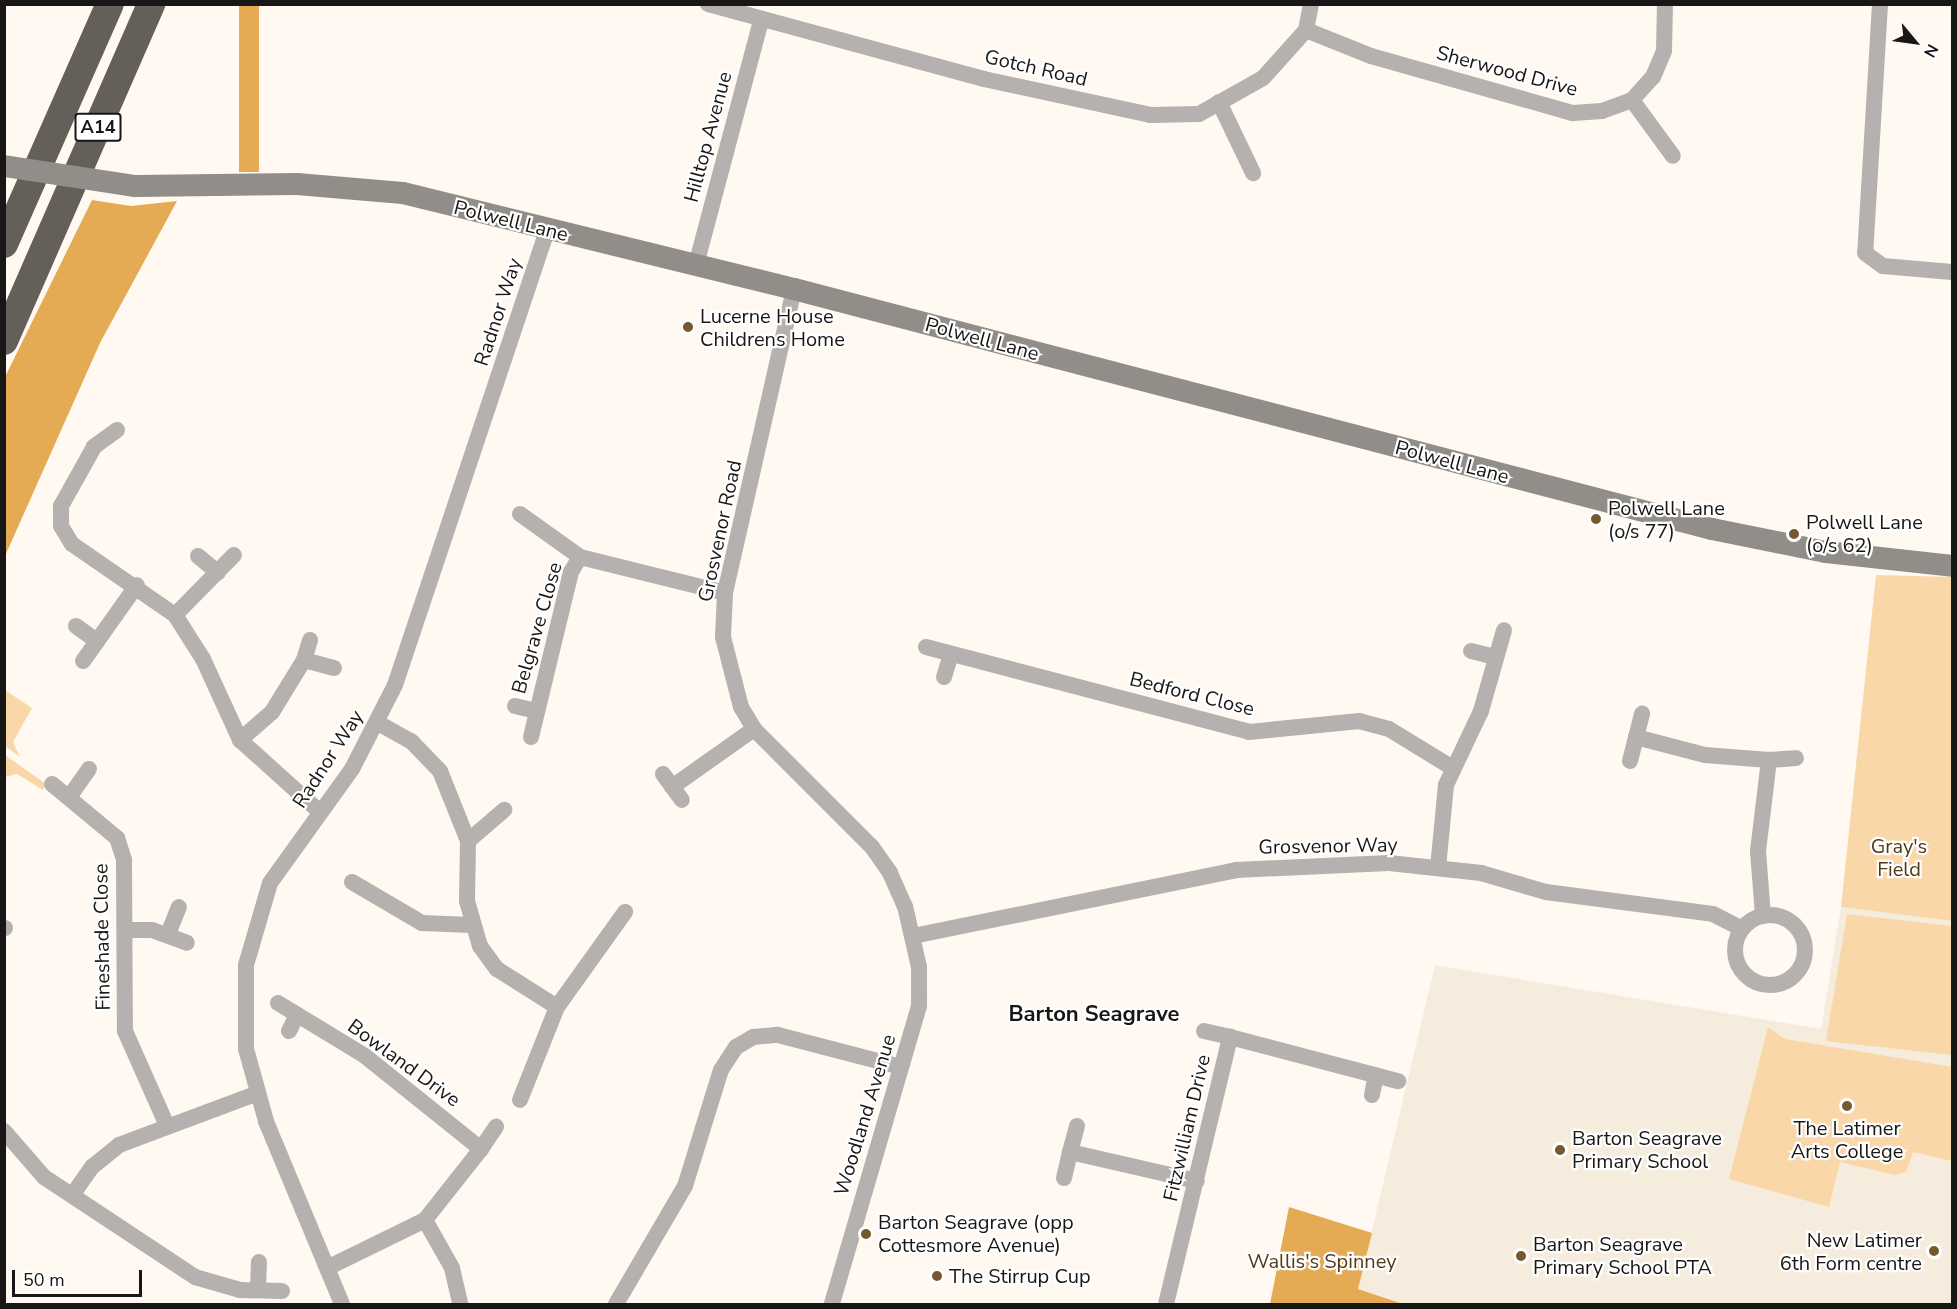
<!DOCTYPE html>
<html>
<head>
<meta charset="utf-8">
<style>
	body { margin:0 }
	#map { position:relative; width:1957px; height:1309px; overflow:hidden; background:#fff9f2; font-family:"Nunito Sans",sans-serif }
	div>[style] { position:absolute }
	.built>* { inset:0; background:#f6ecde }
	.green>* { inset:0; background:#fad7a8 }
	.forest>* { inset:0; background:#e5aa54; transform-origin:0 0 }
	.street>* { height:16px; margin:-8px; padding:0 8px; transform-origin:8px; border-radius:8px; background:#b4b1ae }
	.street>.ring { margin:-8px; padding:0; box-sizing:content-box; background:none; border:16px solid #b4b1ae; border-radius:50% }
	.secondary>* { height:22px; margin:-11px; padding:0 11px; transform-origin:11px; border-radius:11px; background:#918e89 }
	.highway>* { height:28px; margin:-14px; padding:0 14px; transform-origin:14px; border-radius:14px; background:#645f59 }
	.secondary-bridge>* { height:22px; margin:-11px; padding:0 11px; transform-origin:11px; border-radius:11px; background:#918e89 }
	.dots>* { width:16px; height:16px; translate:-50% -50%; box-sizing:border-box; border:3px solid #fff; border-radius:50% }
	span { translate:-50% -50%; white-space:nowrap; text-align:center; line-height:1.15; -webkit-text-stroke:4.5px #fff; paint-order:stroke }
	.shield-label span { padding:2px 4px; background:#fff; border:2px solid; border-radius:4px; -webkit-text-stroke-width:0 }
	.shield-label { font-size:18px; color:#191715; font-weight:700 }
	.street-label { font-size:20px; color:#191715 }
	.poi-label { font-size:20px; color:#191715 }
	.left { translate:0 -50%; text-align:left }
	.right { translate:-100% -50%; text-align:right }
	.park-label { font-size:20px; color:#523a16 }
	.quarter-label { font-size:22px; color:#191715; font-weight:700 }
	.frame { position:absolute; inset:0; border:6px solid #191715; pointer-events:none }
	.north { position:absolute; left:1885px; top:12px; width:60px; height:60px; -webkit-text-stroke:4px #fff; paint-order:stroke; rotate:119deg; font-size:16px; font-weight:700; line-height:24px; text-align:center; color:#191715 }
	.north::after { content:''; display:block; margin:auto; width:21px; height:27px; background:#191715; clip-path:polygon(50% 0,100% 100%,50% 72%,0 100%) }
	.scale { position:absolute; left:12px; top:1270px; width:130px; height:27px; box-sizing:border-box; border:3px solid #191715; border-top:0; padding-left:8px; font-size:18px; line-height:21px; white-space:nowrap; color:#191715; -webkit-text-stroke:4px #fff; paint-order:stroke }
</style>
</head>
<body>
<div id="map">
	<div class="built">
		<i style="clip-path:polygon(1841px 907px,1952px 921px,1952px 1304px,1403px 1304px,1358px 1289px,1435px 965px,1821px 1029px)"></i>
	</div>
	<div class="green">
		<i style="clip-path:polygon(1876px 575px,1952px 577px,1952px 921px,1841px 907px)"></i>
		<i style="clip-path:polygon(5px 690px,32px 708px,13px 742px,20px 757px,5px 746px)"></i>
		<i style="clip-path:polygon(5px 755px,46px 784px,43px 790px,17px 774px,5px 777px)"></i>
		<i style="clip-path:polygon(1847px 914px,1952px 926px,1952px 1055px,1826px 1041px)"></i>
		<i style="clip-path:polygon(1768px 1027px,1785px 1039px,1952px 1067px,1952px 1161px,1913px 1152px,1906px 1172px,1894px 1175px,1840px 1162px,1829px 1207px,1729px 1179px)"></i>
	</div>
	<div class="forest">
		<i style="left:239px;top:5px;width:20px;height:167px"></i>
		<i style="clip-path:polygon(92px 200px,131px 206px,177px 201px,100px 343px,5px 556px,5px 377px)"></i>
		<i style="clip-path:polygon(1289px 1207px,1372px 1233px,1358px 1289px,1403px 1304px,1270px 1304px)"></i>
	</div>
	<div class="street">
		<i style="left:708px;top:4px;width:286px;rotate:15.2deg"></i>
		<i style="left:984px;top:79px;width:170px;rotate:12.2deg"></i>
		<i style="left:1150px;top:115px;width:49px;rotate:-1.2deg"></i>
		<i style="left:1199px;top:114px;width:73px;rotate:-29.4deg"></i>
		<i style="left:1263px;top:78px;width:64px;rotate:-48.1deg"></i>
		<i style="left:1306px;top:30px;width:26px;rotate:-79deg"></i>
		<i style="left:1880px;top:4px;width:249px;rotate:93.4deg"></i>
		<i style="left:1865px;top:253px;width:22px;rotate:36deg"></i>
		<i style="left:1883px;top:266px;width:69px;rotate:5deg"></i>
		<i style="left:1306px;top:30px;width:70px;rotate:21.8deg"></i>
		<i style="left:1371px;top:56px;width:210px;rotate:15.8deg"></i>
		<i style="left:1573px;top:113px;width:29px;rotate:-4deg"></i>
		<i style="left:1602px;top:111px;width:32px;rotate:-20deg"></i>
		<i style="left:1632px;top:100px;width:31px;rotate:-48deg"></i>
		<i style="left:1653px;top:77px;width:28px;rotate:-67deg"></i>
		<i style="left:1664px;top:51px;width:47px;rotate:-88.8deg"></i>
		<i style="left:1632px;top:100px;width:69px;rotate:53.8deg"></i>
		<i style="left:1219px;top:102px;width:79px;rotate:64.4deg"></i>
		<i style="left:696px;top:265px;width:253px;rotate:-75.1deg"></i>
		<i style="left:794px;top:289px;width:312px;rotate:102.8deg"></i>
		<i style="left:725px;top:593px;width:44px;rotate:92.6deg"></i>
		<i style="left:723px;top:637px;width:72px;rotate:75.6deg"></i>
		<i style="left:741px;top:707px;width:26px;rotate:59deg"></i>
		<i style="left:754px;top:729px;width:167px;rotate:45deg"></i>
		<i style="left:872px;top:847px;width:32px;rotate:55deg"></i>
		<i style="left:890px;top:873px;width:36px;rotate:66deg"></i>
		<i style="left:905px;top:906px;width:63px;rotate:77.1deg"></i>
		<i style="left:919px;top:967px;width:39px;rotate:90deg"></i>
		<i style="left:919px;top:1006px;width:310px;rotate:106.3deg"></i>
		<i style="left:117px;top:430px;width:29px;rotate:144deg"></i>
		<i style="left:94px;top:447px;width:68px;rotate:119.2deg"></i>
		<i style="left:61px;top:506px;width:20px;rotate:90deg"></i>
		<i style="left:61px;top:526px;width:21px;rotate:59deg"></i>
		<i style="left:72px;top:544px;width:125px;rotate:34.6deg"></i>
		<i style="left:175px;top:615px;width:52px;rotate:57.5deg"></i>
		<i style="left:203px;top:659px;width:89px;rotate:65.4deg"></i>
		<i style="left:240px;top:740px;width:108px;rotate:42deg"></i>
		<i style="left:520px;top:514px;width:74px;rotate:35.6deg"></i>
		<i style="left:580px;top:557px;width:149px;rotate:13.9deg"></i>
		<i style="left:198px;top:556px;width:26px;rotate:40deg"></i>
		<i style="left:175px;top:615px;width:84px;rotate:-45.5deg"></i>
		<i style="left:76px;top:626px;width:26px;rotate:36deg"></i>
		<i style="left:926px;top:647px;width:334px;rotate:14.7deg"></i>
		<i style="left:1249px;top:732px;width:111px;rotate:-5.7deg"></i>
		<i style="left:1359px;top:721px;width:31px;rotate:15deg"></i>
		<i style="left:1389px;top:729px;width:73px;rotate:31.5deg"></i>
		<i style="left:1471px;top:651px;width:25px;rotate:14deg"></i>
		<i style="left:304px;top:660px;width:31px;rotate:15deg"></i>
		<i style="left:83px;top:661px;width:93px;rotate:-54.6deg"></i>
		<i style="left:944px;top:677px;width:24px;rotate:-73deg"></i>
		<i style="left:515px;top:706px;width:22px;rotate:13deg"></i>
		<i style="left:378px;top:723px;width:38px;rotate:29deg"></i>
		<i style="left:411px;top:741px;width:42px;rotate:46deg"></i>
		<i style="left:440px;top:771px;width:75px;rotate:68.2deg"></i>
		<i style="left:468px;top:841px;width:60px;rotate:91deg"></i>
		<i style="left:467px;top:901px;width:47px;rotate:73.9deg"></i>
		<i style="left:480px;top:946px;width:29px;rotate:54deg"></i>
		<i style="left:497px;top:969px;width:71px;rotate:32.3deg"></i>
		<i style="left:557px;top:1007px;width:100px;rotate:111.7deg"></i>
		<i style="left:531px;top:737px;width:170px;rotate:-76.4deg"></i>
		<i style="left:571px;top:572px;width:17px;rotate:-59deg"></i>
		<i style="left:1636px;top:737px;width:71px;rotate:14.6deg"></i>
		<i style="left:1705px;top:755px;width:64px;rotate:4.5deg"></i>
		<i style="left:240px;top:740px;width:43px;rotate:-41.2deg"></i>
		<i style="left:272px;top:712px;width:61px;rotate:-58.4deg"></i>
		<i style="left:304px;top:660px;width:21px;rotate:-73deg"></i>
		<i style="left:1630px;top:761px;width:49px;rotate:-75.7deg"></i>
		<i style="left:663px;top:774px;width:32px;rotate:54deg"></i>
		<i style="left:52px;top:784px;width:85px;rotate:39.7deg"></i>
		<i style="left:117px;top:838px;width:23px;rotate:72deg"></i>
		<i style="left:124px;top:860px;width:171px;rotate:89.7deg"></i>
		<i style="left:125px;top:1031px;width:104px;rotate:66.1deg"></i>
		<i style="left:672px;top:787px;width:100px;rotate:-35.3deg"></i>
		<i style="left:70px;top:796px;width:33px;rotate:-55deg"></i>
		<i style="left:468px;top:841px;width:48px;rotate:-40.7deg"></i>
		<i style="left:1438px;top:868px;width:83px;rotate:-84.5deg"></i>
		<i style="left:1446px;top:785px;width:82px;rotate:-64.7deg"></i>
		<i style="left:1481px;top:711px;width:84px;rotate:-74.1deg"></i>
		<i style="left:352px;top:882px;width:81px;rotate:30.4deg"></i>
		<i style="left:422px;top:923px;width:49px;rotate:2.3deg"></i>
		<i class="ring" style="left:1735px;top:915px;width:54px;height:54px"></i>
		<i style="left:1763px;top:916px;width:65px;rotate:-94.4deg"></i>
		<i style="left:1758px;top:851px;width:92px;rotate:-83.1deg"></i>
		<i style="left:1769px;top:760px;width:27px;rotate:-4deg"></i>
		<i style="left:4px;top:928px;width:1px"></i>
		<i style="left:125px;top:930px;width:27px"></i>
		<i style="left:152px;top:930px;width:37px;rotate:20deg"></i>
		<i style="left:168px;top:934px;width:29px;rotate:-68deg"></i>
		<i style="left:913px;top:936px;width:330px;rotate:-11.5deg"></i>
		<i style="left:1236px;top:870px;width:153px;rotate:-2.6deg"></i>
		<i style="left:1389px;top:863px;width:93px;rotate:6.2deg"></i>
		<i style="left:1481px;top:873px;width:68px;rotate:16.3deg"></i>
		<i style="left:1546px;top:892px;width:168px;rotate:7.5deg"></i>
		<i style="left:1713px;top:914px;width:31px;rotate:27deg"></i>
		<i style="left:278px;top:1003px;width:102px;rotate:31.3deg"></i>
		<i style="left:365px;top:1056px;width:149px;rotate:38.7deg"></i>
		<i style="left:481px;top:1149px;width:90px;rotate:128.3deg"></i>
		<i style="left:425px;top:1220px;width:109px;rotate:153.9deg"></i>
		<i style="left:557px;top:1007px;width:117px;rotate:-54.4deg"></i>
		<i style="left:289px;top:1031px;width:18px;rotate:-63deg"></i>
		<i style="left:1204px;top:1031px;width:27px;rotate:13deg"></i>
		<i style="left:1372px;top:1095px;width:20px;rotate:-79deg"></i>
		<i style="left:1077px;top:1126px;width:27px;rotate:105deg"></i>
		<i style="left:1070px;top:1152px;width:130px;rotate:12.9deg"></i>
		<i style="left:4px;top:1131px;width:61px;rotate:49deg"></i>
		<i style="left:44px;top:1177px;width:181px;rotate:33.5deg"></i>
		<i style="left:195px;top:1277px;width:47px;rotate:16.1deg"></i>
		<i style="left:240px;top:1290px;width:42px;rotate:1.4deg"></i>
		<i style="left:481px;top:1149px;width:27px;rotate:-56deg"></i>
		<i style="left:1064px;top:1178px;width:27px;rotate:-77deg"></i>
		<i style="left:73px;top:1194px;width:33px;rotate:-55deg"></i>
		<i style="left:92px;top:1167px;width:35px;rotate:-39deg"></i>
		<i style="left:119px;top:1145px;width:148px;rotate:-20.5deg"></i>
		<i style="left:425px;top:1220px;width:55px;rotate:60.6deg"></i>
		<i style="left:452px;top:1268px;width:37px;rotate:77deg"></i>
		<i style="left:258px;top:1289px;width:27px;rotate:-88deg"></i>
		<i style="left:342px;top:1304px;width:198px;rotate:-112.6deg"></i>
		<i style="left:266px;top:1121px;width:75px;rotate:-105.5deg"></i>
		<i style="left:246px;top:1049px;width:84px;rotate:-90deg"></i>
		<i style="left:246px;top:965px;width:85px;rotate:-73.7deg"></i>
		<i style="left:270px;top:883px;width:140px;rotate:-54.3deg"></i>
		<i style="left:352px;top:769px;width:94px;rotate:-62.9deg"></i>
		<i style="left:395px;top:685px;width:479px;rotate:-71.5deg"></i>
		<i style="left:616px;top:1304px;width:137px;rotate:-59.7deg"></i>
		<i style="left:685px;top:1186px;width:121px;rotate:-72.8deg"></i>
		<i style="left:721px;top:1070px;width:27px;rotate:-57deg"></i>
		<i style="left:736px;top:1047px;width:20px;rotate:-30deg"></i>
		<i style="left:753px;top:1037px;width:25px;rotate:-5deg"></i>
		<i style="left:778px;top:1035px;width:127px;rotate:14.6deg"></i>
		<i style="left:1166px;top:1304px;width:275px;rotate:-76.5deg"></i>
		<i style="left:1230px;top:1037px;width:174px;rotate:14.7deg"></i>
	</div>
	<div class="secondary">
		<i style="left:135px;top:186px;width:162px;rotate:-0.7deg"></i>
		<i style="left:297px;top:184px;width:106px;rotate:4.9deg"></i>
		<i style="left:403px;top:193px;width:403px;rotate:13.8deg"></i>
		<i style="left:794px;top:289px;width:949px;rotate:14.65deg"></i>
		<i style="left:1712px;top:529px;width:116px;rotate:11.4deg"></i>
		<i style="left:1826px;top:552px;width:127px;rotate:6.3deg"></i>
	</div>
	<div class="highway">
		<i style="left:4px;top:244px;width:262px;rotate:-66.2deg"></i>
		<i style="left:4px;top:341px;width:368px;rotate:-66.4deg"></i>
	</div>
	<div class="secondary-bridge">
		<i style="left:4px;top:166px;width:133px;rotate:8.7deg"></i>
	</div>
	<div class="dots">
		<i style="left:688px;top:327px;background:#76582c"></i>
		<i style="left:1596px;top:519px;background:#76582c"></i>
		<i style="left:1794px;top:534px;background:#76582c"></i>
		<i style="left:1847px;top:1106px;background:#76582c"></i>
		<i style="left:1560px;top:1150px;background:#76582c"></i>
		<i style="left:866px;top:1234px;background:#76582c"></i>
		<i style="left:1934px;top:1251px;background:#76582c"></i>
		<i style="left:1521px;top:1256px;background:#76582c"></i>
		<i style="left:937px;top:1276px;background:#76582c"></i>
	</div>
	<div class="shield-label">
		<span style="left:98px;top:127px">A14</span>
	</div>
	<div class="street-label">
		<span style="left:1036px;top:68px;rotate:13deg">Gotch Road</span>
		<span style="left:1507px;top:71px;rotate:15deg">Sherwood Drive</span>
		<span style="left:708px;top:137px;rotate:-75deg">Hilltop Avenue</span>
		<span style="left:511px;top:221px;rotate:14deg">Polwell Lane</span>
		<span style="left:498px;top:312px;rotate:-72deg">Radnor Way</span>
		<span style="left:982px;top:339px;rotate:15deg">Polwell Lane</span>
		<span style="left:1452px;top:462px;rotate:15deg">Polwell Lane</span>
		<span style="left:720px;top:531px;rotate:-78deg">Grosvenor Road</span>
		<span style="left:537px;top:628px;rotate:-74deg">Belgrave Close</span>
		<span style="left:1192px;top:694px;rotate:14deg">Bedford Close</span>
		<span style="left:328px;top:759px;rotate:-57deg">Radnor Way</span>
		<span style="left:1328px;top:846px;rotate:-1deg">Grosvenor Way</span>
		<span style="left:102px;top:937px;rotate:-91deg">Fineshade Close</span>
		<span style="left:404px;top:1063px;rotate:36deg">Bowland Drive</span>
		<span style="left:865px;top:1115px;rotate:-73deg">Woodland Avenue</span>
		<span style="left:1187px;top:1128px;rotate:-77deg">Fitzwilliam Drive</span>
	</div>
	<div class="poi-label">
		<span class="left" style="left:700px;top:328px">Lucerne House<br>Childrens Home</span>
		<span class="left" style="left:1608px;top:520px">Polwell Lane<br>(o/s 77)</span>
		<span class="left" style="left:1806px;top:534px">Polwell Lane<br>(o/s 62)</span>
		<span style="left:1847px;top:1140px">The Latimer<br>Arts College</span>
		<span class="left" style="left:1572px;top:1150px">Barton Seagrave<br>Primary School</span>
		<span class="left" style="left:878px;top:1234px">Barton Seagrave (opp<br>Cottesmore Avenue)</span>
		<span class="right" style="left:1922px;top:1252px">New Latimer<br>6th Form centre</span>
		<span class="left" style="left:1533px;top:1256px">Barton Seagrave<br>Primary School PTA</span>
		<span class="left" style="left:949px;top:1276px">The Stirrup Cup</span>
	</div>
	<div class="park-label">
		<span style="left:1899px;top:858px">Gray's<br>Field</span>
		<span style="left:1322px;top:1261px">Wallis's Spinney</span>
	</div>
	<div class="quarter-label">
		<span style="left:1094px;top:1015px">Barton Seagrave</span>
	</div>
	<div class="frame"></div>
	<div class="north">N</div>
	<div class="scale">50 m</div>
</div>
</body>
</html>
